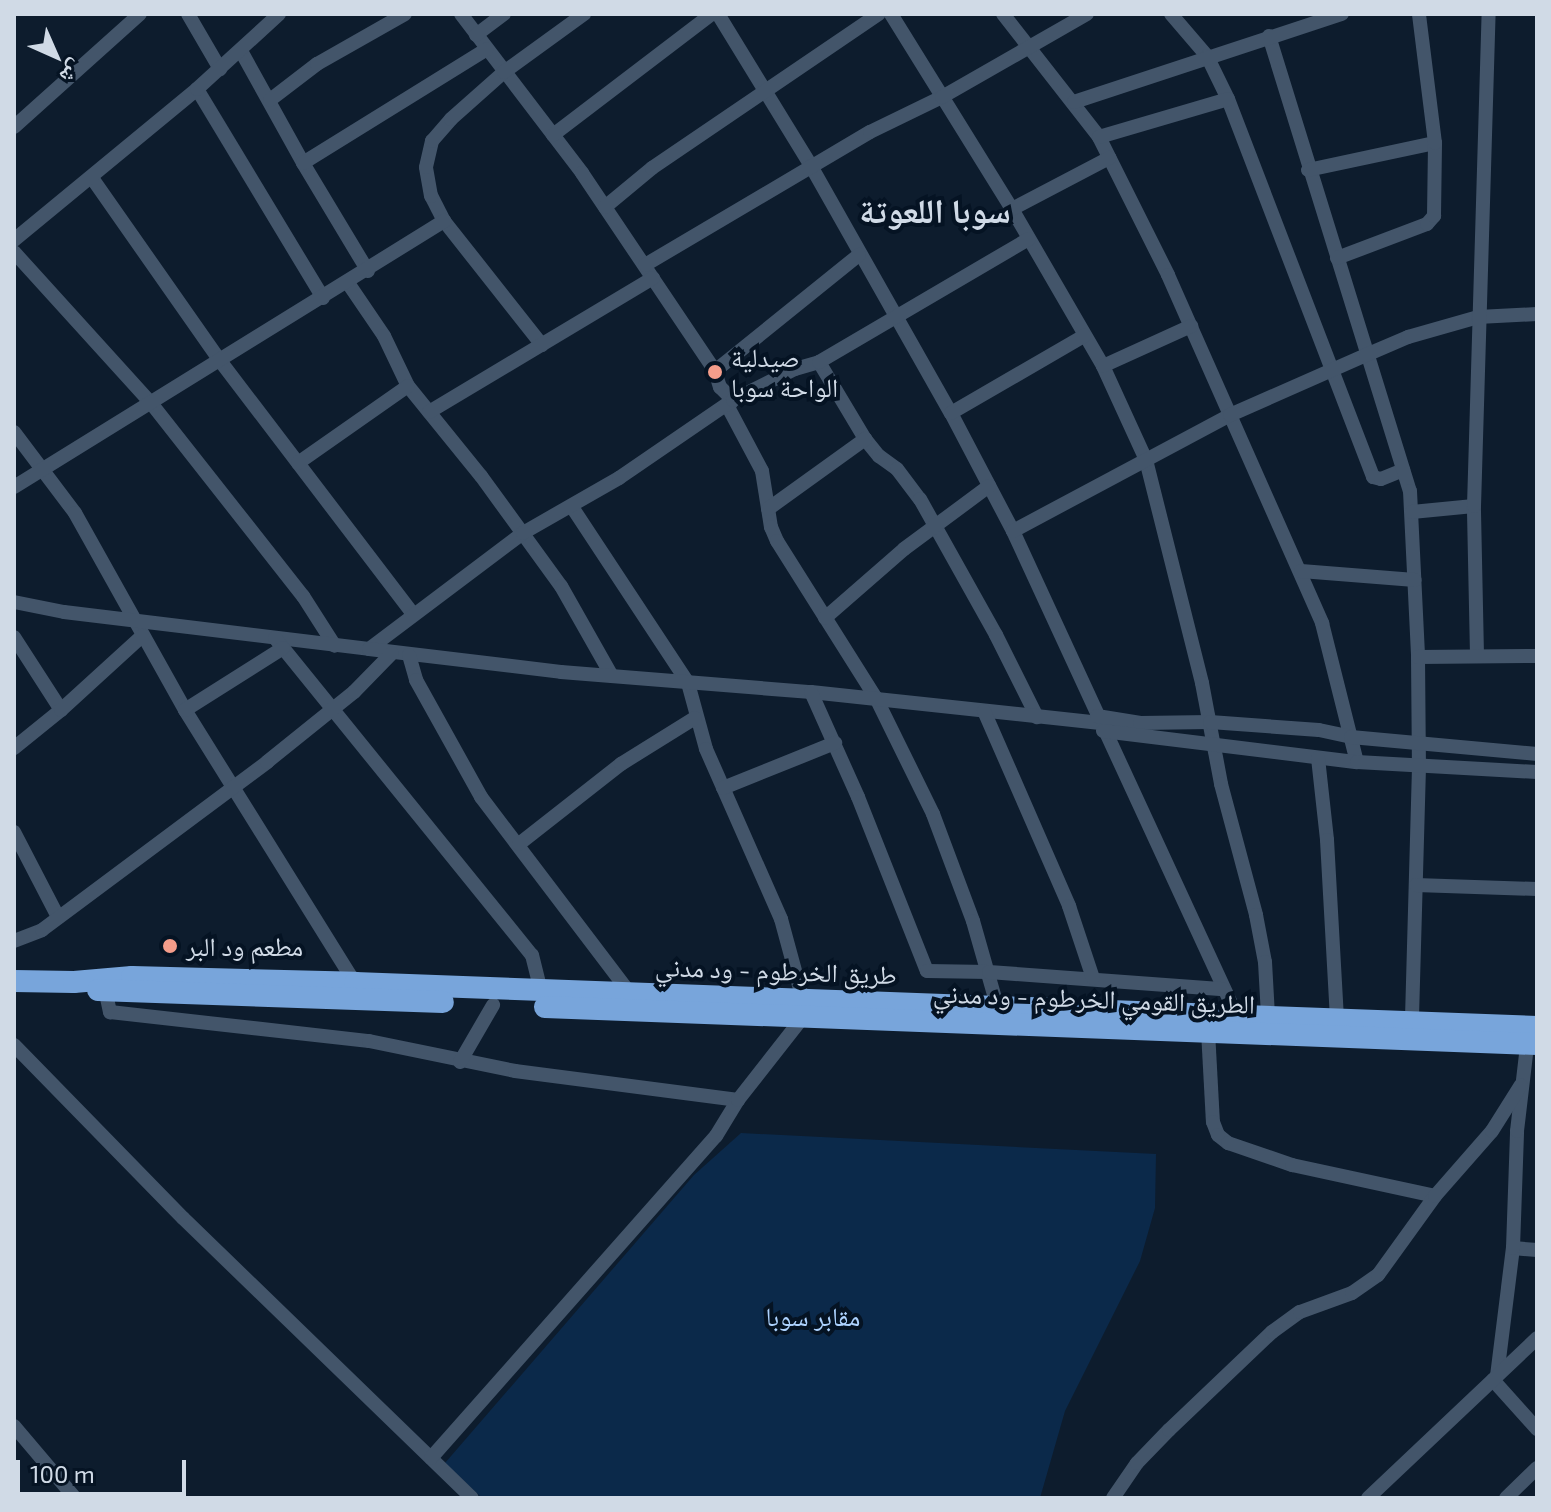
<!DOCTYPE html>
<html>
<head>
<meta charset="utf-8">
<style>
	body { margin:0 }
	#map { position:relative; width:1551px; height:1512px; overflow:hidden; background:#0d1c2d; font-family:"Exo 2","Noto Naskh Arabic",sans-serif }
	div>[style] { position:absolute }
	.green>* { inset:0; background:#0b294a }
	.minor>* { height:14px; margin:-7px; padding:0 7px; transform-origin:7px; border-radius:7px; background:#43556a }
	.highway>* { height:22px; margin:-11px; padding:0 11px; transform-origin:11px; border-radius:11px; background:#78a5db }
	.dots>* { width:22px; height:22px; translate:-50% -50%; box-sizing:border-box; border:4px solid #051323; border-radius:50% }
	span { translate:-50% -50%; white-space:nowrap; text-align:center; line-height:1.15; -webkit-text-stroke:8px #051323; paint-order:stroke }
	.poi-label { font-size:26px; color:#d0dae6 }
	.left { translate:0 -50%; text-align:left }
	.street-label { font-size:26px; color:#d0dae6 }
	.park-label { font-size:26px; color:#add2fe }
	.district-label { font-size:34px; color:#d0dae6; font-weight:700 }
	.frame { position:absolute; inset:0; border:16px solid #d0dae6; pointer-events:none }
	.north { position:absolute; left:16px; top:16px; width:80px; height:80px; -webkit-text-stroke:6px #051323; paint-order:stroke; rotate:135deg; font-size:22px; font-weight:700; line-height:32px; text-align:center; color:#d0dae6 }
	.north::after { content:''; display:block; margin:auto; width:28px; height:36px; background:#d0dae6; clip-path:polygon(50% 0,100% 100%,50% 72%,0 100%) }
	.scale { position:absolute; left:16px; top:1460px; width:170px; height:36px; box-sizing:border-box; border:4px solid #d0dae6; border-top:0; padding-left:10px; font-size:24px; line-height:28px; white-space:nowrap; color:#d0dae6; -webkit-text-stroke:6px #051323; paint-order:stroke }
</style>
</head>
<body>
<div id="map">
	<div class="green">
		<i style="clip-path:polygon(741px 1133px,1156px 1154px,1155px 1208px,1140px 1261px,1065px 1411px,1040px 1498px,482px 1498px,445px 1463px,694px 1175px)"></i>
	</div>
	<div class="minor">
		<i style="left:188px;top:14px;width:64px;rotate:59.8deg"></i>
		<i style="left:461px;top:14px;width:200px;rotate:52.7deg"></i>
		<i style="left:582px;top:173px;width:239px;rotate:56.1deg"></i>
		<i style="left:715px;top:371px;width:17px;rotate:73deg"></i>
		<i style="left:720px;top:387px;width:18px;rotate:45deg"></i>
		<i style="left:733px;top:400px;width:9px;rotate:126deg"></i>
		<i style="left:728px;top:407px;width:72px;rotate:62deg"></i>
		<i style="left:762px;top:471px;width:57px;rotate:80.9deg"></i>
		<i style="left:771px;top:527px;width:15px;rotate:67deg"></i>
		<i style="left:777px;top:541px;width:186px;rotate:57.8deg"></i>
		<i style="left:876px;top:698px;width:129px;rotate:63.8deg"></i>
		<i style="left:933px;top:814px;width:114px;rotate:69.5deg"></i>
		<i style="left:973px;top:921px;width:87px;rotate:74.1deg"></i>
		<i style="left:718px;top:14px;width:178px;rotate:58.5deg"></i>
		<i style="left:811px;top:166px;width:284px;rotate:60.5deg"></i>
		<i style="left:951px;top:413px;width:133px;rotate:62.3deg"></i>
		<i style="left:1013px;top:531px;width:532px;rotate:65.22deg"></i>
		<i style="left:891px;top:14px;width:229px;rotate:58.2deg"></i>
		<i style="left:1012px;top:209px;width:181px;rotate:59.9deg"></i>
		<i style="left:1103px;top:366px;width:103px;rotate:65.4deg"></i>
		<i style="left:1146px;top:460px;width:230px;rotate:75.9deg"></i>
		<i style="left:1202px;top:683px;width:103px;rotate:79.3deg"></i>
		<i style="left:1221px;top:784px;width:136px;rotate:75deg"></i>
		<i style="left:1256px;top:915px;width:48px;rotate:79.2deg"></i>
		<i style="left:1265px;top:962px;width:54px;rotate:86.8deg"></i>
		<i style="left:1003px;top:14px;width:156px;rotate:52deg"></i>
		<i style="left:1099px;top:137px;width:154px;rotate:63.4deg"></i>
		<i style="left:1168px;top:275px;width:381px;rotate:66.1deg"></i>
		<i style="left:1322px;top:623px;width:143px;rotate:75.9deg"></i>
		<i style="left:1171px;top:14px;width:55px;rotate:49.4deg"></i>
		<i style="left:1207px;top:56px;width:48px;rotate:64deg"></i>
		<i style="left:1228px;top:99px;width:405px;rotate:69deg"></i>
		<i style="left:1373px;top:477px;width:8px;rotate:14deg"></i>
		<i style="left:1381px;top:479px;width:24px;rotate:-22deg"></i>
		<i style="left:476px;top:35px;width:35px;rotate:-37deg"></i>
		<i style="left:1269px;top:36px;width:476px;rotate:72.8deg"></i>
		<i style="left:1410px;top:491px;width:166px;rotate:87.2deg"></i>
		<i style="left:1418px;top:657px;width:110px;rotate:89.5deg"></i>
		<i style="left:1419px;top:767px;width:255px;rotate:91.6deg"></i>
		<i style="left:241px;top:51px;width:128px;rotate:61deg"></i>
		<i style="left:303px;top:163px;width:126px;rotate:59deg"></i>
		<i style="left:197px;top:89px;width:244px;rotate:58.9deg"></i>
		<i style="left:270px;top:100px;width:59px;rotate:-37.5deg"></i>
		<i style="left:317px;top:64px;width:101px;rotate:-29.6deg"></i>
		<i style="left:1074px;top:102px;width:282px;rotate:-18.2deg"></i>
		<i style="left:14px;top:127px;width:169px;rotate:-41.9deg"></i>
		<i style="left:553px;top:135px;width:200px;rotate:-37.3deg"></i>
		<i style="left:1099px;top:137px;width:134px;rotate:-16.4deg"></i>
		<i style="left:303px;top:163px;width:216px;rotate:-31.8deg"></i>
		<i style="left:1308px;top:170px;width:130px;rotate:-12deg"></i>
		<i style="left:92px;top:178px;width:225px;rotate:55deg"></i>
		<i style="left:221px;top:362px;width:315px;rotate:52.7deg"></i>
		<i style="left:605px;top:207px;width:61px;rotate:-39.7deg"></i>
		<i style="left:652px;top:168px;width:274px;rotate:-34.2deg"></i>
		<i style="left:1012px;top:209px;width:110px;rotate:-27.7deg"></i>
		<i style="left:14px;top:240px;width:237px;rotate:-39.5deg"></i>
		<i style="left:197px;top:89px;width:111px;rotate:-42.4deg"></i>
		<i style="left:14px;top:252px;width:204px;rotate:47.8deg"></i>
		<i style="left:151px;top:403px;width:246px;rotate:51.8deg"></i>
		<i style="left:303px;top:596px;width:59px;rotate:57.4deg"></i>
		<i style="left:1337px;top:258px;width:96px;rotate:-20.7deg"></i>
		<i style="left:1427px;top:224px;width:11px;rotate:-49deg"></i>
		<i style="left:1434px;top:216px;width:73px;rotate:-89.2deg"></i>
		<i style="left:1435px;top:143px;width:130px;rotate:-97.1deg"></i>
		<i style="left:645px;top:265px;width:261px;rotate:-30.6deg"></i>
		<i style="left:870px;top:132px;width:80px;rotate:-25.9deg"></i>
		<i style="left:942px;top:97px;width:167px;rotate:-29.8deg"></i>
		<i style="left:348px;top:283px;width:64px;rotate:55.8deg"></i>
		<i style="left:384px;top:336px;width:55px;rotate:64.4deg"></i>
		<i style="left:408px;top:386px;width:116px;rotate:51deg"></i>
		<i style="left:481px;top:476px;width:136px;rotate:54deg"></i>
		<i style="left:561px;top:586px;width:103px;rotate:60.5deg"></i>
		<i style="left:542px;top:345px;width:158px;rotate:-128.3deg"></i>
		<i style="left:444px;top:221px;width:28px;rotate:-117deg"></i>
		<i style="left:431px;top:196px;width:29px;rotate:-100deg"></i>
		<i style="left:426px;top:167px;width:27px;rotate:-77deg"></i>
		<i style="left:432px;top:141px;width:29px;rotate:-49deg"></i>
		<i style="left:451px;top:119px;width:71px;rotate:-41.6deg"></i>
		<i style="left:504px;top:72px;width:99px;rotate:-35.9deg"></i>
		<i style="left:819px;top:362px;width:90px;rotate:59.1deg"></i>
		<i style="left:865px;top:439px;width:22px;rotate:51deg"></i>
		<i style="left:879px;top:456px;width:22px;rotate:36deg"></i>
		<i style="left:897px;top:469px;width:38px;rotate:53deg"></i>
		<i style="left:920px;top:499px;width:156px;rotate:60.8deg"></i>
		<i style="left:996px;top:635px;width:92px;rotate:63.4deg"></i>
		<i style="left:1103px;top:366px;width:97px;rotate:-24.4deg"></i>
		<i style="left:715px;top:371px;width:185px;rotate:-38.9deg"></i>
		<i style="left:429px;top:412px;width:261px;rotate:-30.9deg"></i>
		<i style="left:951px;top:413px;width:154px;rotate:-30.1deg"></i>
		<i style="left:14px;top:432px;width:101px;rotate:53deg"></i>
		<i style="left:75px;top:513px;width:226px;rotate:60.8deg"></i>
		<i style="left:185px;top:710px;width:322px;rotate:58.1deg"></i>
		<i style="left:298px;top:463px;width:134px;rotate:-35deg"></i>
		<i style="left:14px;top:487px;width:506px;rotate:-31.74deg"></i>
		<i style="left:572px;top:507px;width:211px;rotate:56.6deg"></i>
		<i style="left:688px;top:683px;width:68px;rotate:74.7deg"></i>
		<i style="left:706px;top:749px;width:186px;rotate:66.2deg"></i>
		<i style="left:781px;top:919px;width:84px;rotate:74.8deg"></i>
		<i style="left:768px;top:509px;width:120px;rotate:-35.8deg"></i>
		<i style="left:1412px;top:512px;width:62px;rotate:-5.5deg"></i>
		<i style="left:1013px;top:531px;width:246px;rotate:-28.1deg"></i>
		<i style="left:1230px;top:415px;width:149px;rotate:-23.8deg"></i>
		<i style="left:1366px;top:355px;width:46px;rotate:-23.2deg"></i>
		<i style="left:1408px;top:337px;width:73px;rotate:-15.9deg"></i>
		<i style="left:1478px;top:317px;width:59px;rotate:-2.9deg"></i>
		<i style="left:1301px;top:571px;width:114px;rotate:4.5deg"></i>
		<i style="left:14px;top:602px;width:51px;rotate:11.3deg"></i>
		<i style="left:64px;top:612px;width:307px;rotate:6.9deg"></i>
		<i style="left:369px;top:649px;width:193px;rotate:-37deg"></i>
		<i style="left:523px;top:533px;width:111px;rotate:-29.8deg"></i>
		<i style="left:619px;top:478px;width:138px;rotate:-34.4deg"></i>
		<i style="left:733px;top:400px;width:69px;rotate:-26.6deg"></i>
		<i style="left:795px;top:369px;width:25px;rotate:-16deg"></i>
		<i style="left:819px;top:362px;width:243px;rotate:-30.4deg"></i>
		<i style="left:825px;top:618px;width:105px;rotate:-41.1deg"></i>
		<i style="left:904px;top:549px;width:106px;rotate:-36.5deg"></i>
		<i style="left:14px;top:637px;width:87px;rotate:57.2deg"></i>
		<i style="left:275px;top:638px;width:408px;rotate:51deg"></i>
		<i style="left:532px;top:955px;width:38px;rotate:76deg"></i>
		<i style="left:369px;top:649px;width:193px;rotate:6.8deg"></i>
		<i style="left:561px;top:672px;width:251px;rotate:4.6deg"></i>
		<i style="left:811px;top:692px;width:291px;rotate:6.1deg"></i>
		<i style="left:409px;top:655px;width:26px;rotate:74deg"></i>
		<i style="left:416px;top:680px;width:134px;rotate:60.9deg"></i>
		<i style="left:481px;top:797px;width:246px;rotate:52.8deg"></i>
		<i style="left:1477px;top:655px;width:149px;rotate:-91.2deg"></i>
		<i style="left:1474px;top:506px;width:492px;rotate:-88.3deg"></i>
		<i style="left:1418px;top:657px;width:119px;rotate:-0.5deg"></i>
		<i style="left:811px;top:692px;width:115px;rotate:65.9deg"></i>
		<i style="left:858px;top:797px;width:187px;rotate:68.4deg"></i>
		<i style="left:927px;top:971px;width:62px;rotate:0.9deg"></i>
		<i style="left:989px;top:972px;width:235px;rotate:4.2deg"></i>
		<i style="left:185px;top:710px;width:116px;rotate:-32.3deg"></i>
		<i style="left:984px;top:711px;width:213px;rotate:66.4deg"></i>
		<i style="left:1069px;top:906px;width:76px;rotate:71.6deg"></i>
		<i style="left:1097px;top:716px;width:44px;rotate:9.2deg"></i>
		<i style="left:1140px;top:723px;width:70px;rotate:-0.8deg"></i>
		<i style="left:1210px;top:722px;width:109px;rotate:4.2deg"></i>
		<i style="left:1319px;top:730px;width:33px;rotate:12deg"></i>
		<i style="left:1351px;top:737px;width:187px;rotate:5.2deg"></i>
		<i style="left:1103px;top:731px;width:256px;rotate:7deg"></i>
		<i style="left:1357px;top:762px;width:180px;rotate:3.2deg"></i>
		<i style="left:14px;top:748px;width:60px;rotate:-39deg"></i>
		<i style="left:61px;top:710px;width:110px;rotate:-42.4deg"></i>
		<i style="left:1318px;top:758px;width:82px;rotate:83.7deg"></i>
		<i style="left:1327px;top:840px;width:180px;rotate:86.8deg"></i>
		<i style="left:723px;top:788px;width:121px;rotate:-21.9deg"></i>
		<i style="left:14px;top:832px;width:96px;rotate:62.6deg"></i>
		<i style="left:519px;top:844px;width:130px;rotate:-38.1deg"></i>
		<i style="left:621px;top:764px;width:87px;rotate:-31.9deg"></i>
		<i style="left:1416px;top:885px;width:121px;rotate:1.9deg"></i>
		<i style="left:14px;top:941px;width:30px;rotate:-21deg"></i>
		<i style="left:42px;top:930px;width:281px;rotate:-36.7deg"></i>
		<i style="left:267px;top:762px;width:112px;rotate:-38.8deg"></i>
		<i style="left:354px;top:692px;width:54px;rotate:-45.7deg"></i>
		<i style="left:104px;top:984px;width:29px;rotate:78deg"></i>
		<i style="left:110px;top:1012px;width:261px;rotate:6.4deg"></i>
		<i style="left:369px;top:1041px;width:149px;rotate:11.6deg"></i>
		<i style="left:515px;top:1071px;width:225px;rotate:7.4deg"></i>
		<i style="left:1208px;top:1031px;width:91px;rotate:86.9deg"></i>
		<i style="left:1213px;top:1122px;width:14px;rotate:69deg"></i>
		<i style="left:1218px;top:1135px;width:13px;rotate:39deg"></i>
		<i style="left:1228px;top:1143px;width:68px;rotate:19deg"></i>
		<i style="left:1292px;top:1165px;width:146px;rotate:12.2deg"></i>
		<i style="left:14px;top:1045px;width:242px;rotate:45.7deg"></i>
		<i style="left:183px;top:1218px;width:402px;rotate:44.1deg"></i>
		<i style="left:460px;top:1062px;width:66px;rotate:-59.9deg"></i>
		<i style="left:1513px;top:1248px;width:24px;rotate:5deg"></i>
		<i style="left:1497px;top:1376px;width:129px;rotate:-82.9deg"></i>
		<i style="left:1513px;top:1248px;width:117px;rotate:-88deg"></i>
		<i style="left:1517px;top:1131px;width:94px;rotate:-83.3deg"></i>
		<i style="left:1493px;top:1380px;width:66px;rotate:48.1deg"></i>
		<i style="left:14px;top:1426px;width:94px;rotate:49.7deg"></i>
		<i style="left:431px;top:1458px;width:430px;rotate:-48.5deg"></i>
		<i style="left:716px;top:1136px;width:42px;rotate:-58.6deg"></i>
		<i style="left:738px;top:1100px;width:105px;rotate:-51.9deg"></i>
		<i style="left:1113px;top:1498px;width:42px;rotate:-55.6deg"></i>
		<i style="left:1137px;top:1463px;width:46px;rotate:-45.9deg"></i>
		<i style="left:1169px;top:1430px;width:142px;rotate:-43.6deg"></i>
		<i style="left:1272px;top:1332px;width:34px;rotate:-36deg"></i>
		<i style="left:1300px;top:1312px;width:55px;rotate:-20.1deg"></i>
		<i style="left:1352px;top:1293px;width:32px;rotate:-35deg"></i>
		<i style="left:1378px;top:1275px;width:97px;rotate:-54.2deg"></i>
		<i style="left:1435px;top:1196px;width:86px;rotate:-48.8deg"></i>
		<i style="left:1492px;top:1131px;width:54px;rotate:-57.8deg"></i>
		<i style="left:1368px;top:1498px;width:233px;rotate:-43.4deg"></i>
		<i style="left:1506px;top:1498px;width:43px;rotate:-44.1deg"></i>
	</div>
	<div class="highway">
		<i style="left:14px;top:981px;width:60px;rotate:1deg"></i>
		<i style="left:74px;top:982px;width:58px;rotate:-4.9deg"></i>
		<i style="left:132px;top:977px;width:223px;rotate:1.5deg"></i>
		<i style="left:355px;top:983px;width:1183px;rotate:2.13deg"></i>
		<i style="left:98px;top:990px;width:345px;rotate:2deg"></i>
		<i style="left:545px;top:1007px;width:993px;rotate:2.14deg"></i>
	</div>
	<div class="dots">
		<i style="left:715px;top:372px;background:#f49d8b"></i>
		<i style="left:170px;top:946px;background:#f49d8b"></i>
	</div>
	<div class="poi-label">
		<span class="left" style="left:731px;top:372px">صيدلية<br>الواحة سوبا</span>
		<span class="left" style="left:186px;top:946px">مطعم ود البر</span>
	</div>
	<div class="street-label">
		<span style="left:776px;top:970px;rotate:2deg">طريق الخرطوم - ود مدني</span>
		<span style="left:1094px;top:998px;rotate:2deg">الطريق القومي الخرطوم - ود مدني</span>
	</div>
	<div class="park-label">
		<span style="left:813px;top:1316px">مقابر سوبا</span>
	</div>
	<div class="district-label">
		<span style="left:935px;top:210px">سوبا اللعوتة</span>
	</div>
	<div class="frame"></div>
	<div class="north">ش</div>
	<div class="scale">100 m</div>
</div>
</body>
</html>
